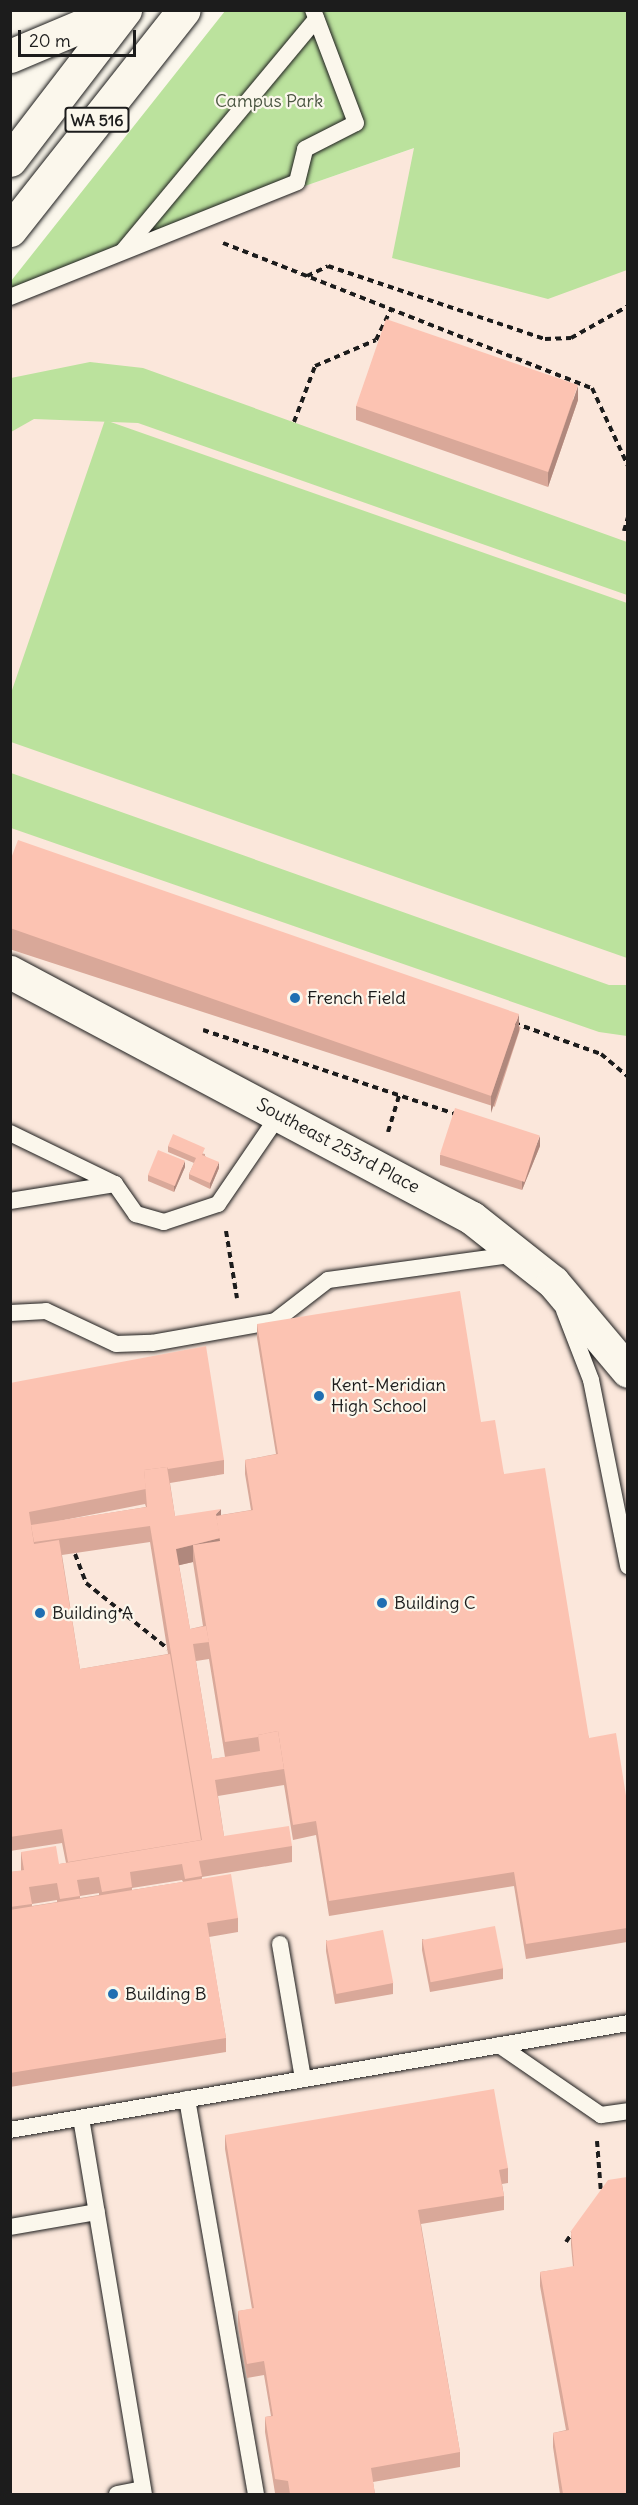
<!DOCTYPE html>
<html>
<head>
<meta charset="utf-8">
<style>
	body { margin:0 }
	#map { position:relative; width:638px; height:2505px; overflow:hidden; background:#fbf7ec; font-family:Delius,sans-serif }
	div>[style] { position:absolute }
	.built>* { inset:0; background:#fbe7db }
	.green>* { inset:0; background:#bbe29d }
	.path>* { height:4px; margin-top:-2px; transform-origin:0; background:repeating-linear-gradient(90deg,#1c1c1c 0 6px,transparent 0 10.5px) }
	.roads { filter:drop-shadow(0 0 2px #1c1c1c) drop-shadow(0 0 2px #1c1c1c) }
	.service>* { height:16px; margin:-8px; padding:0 8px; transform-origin:8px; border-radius:8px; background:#fbf7ec }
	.minor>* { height:33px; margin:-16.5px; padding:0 16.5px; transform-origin:16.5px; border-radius:16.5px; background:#fbf7ec }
	.primary>* { height:33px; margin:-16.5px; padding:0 16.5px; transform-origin:16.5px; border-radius:16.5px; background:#fbf7ec }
	.wall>* { inset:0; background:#d9a899; transform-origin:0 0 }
	.shaded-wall>* { inset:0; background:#b0887d }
	.building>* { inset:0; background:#fcc3b2; transform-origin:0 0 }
	.dots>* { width:16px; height:16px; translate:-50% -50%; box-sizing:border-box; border:3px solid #fbf7ec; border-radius:50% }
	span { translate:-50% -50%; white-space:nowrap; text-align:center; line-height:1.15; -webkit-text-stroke:4.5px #fbf7ec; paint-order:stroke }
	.shield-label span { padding:2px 4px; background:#fbf7ec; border:2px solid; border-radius:4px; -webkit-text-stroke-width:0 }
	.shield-label { font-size:16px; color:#1c1c1c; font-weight:700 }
	.park-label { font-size:18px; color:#4c5743 }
	.poi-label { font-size:18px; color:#1c1c1c }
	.left { translate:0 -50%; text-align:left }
	.street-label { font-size:18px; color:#1c1c1c }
	.frame { position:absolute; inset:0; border:12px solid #1c1c1c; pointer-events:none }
	.scale { position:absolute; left:18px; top:30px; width:118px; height:27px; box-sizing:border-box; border:3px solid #1c1c1c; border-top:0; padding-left:8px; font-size:18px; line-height:21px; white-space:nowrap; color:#1c1c1c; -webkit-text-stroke:4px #fbf7ec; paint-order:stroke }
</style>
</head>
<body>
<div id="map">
	<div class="built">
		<i style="clip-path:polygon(472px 128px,627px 270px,627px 2494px,11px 2494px,11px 297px,184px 228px)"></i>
	</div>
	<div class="green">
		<i style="clip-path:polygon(225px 11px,627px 11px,627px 270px,548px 299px,392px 258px,414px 148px,184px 228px,11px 297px,11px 281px)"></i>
		<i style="clip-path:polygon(90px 362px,143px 368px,627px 542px,627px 595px,138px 423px,34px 419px,11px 432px,11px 378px)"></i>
		<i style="clip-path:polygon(105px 420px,627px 603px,627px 958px,11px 742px,11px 693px)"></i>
		<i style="clip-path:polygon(11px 773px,609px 985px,627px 985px,627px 1036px,599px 1032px,11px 828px)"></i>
	</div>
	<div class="path">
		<i style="left:223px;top:243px;width:396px;rotate:21.5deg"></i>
		<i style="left:592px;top:388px;width:86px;rotate:65.2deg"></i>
		<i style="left:307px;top:276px;width:23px;rotate:-25deg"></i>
		<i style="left:328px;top:266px;width:229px;rotate:18.6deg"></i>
		<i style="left:545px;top:339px;width:26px;rotate:-2deg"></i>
		<i style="left:571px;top:338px;width:65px;rotate:-29.3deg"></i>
		<i style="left:294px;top:422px;width:60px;rotate:-69.4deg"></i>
		<i style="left:315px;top:366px;width:66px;rotate:-23.1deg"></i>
		<i style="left:376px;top:340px;width:34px;rotate:-64deg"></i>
		<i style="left:624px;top:531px;width:15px;rotate:-74deg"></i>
		<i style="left:514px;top:1023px;width:92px;rotate:19.6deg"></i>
		<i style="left:601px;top:1054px;width:35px;rotate:40deg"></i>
		<i style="left:203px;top:1030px;width:267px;rotate:18.4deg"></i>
		<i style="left:388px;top:1132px;width:39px;rotate:-73deg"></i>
		<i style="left:226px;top:1231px;width:68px;rotate:80.7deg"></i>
		<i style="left:75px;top:1554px;width:31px;rotate:69deg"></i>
		<i style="left:86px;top:1583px;width:105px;rotate:38.8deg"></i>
		<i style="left:597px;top:2141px;width:52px;rotate:85.6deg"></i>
		<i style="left:566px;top:2242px;width:11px;rotate:-56deg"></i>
	</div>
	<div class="roads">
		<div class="service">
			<i style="left:123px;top:251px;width:302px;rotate:-50.2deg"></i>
			<i style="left:10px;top:297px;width:309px;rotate:-21.8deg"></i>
			<i style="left:297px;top:182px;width:34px;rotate:-76deg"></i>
			<i style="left:305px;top:149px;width:57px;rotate:-27deg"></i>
			<i style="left:356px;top:123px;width:121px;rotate:-110.8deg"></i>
			<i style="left:10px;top:1133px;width:117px;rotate:25.9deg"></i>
			<i style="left:115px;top:1184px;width:37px;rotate:55deg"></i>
			<i style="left:136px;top:1214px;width:29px;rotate:16deg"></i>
			<i style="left:164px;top:1222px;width:57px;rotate:-18.4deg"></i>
			<i style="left:218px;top:1204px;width:108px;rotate:-55.6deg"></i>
			<i style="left:10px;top:1201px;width:106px;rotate:-9.2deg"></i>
			<i style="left:564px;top:1310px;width:75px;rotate:68.9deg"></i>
			<i style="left:591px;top:1380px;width:190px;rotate:78.7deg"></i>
			<i style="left:10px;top:1313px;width:36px;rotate:-3deg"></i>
			<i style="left:46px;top:1311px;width:77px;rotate:25.2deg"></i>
			<i style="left:116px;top:1344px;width:36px;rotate:-2deg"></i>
			<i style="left:152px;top:1343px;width:125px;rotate:-10.1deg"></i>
			<i style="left:275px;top:1321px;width:67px;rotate:-37.7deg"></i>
			<i style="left:328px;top:1280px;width:191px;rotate:-7.8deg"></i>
			<i style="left:280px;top:1944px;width:137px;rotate:80.3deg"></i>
			<i style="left:499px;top:2045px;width:124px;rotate:34.5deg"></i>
			<i style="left:601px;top:2115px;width:27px;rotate:-8deg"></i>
			<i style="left:187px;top:2099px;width:401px;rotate:80.1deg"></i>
			<i style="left:81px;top:2118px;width:381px;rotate:80.5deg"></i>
			<i style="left:10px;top:2130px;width:627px;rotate:-9.82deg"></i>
			<i style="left:10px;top:2227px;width:88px;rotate:-9.8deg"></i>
			<i style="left:117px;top:2494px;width:26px;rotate:-11deg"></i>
		</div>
		<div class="minor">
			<i style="left:10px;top:56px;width:118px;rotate:-22.9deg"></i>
			<i style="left:10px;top:972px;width:523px;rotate:28.03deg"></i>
			<i style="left:472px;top:1218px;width:103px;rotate:38.3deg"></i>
			<i style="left:553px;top:1282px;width:116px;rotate:49.9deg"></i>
		</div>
		<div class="primary">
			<i style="left:10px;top:160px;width:189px;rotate:-52.5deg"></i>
			<i style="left:10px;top:230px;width:280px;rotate:-51.7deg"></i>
		</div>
	</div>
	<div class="wall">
		<i style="clip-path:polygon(578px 400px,548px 487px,356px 420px,356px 406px)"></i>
		<i style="left:10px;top:861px;width:537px;height:84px;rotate:18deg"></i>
		<i style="clip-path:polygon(168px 1146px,205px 1154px,205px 1156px,219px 1168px,210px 1189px,189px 1179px,189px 1174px,194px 1163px,168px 1152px)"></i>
		<i style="clip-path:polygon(540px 1146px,522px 1190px,440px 1165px,440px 1155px)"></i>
		<i style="clip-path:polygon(185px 1167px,174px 1192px,148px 1181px,148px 1175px)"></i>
		<i style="clip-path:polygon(evenodd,257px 1324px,481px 1422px,504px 1474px,589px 1738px,627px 1802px,627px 1942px,526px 1959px,514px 1886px,329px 1916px,316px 1835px,293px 1840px,284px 1785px,218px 1796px,224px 1836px,292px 1846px,292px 1862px,202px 1877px,202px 1879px,238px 1918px,238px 1932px,209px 1937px,226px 2038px,226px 2052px,10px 2087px,10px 1872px,21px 1871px,21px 1852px,59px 1864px,66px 1863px,62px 1843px,10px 1851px,10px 1383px,224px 1460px,224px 1474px,170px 1483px,175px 1516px,221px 1515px,251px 1510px,245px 1474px,245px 1460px,276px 1454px,257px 1338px,257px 1324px,145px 1504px,146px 1507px,54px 1522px,145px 1504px,257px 1324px,150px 1542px,168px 1654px,80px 1669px,62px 1555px,150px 1542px,257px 1324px,193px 1562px,203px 1626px,190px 1629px,179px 1565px,193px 1562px,257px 1324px,209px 1659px,225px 1757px,258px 1752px,212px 1759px,196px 1661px,209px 1659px,257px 1324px,182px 1880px,183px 1882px,132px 1890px,132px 1888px,182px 1880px,257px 1324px,99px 1893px,99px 1895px,80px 1898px,80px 1896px,99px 1893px,257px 1324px,57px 1900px,57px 1902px,32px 1906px,32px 1904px,57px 1900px)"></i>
		<i style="clip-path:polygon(422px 1939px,503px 1968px,503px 1979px,430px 1992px,422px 1950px)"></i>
		<i style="clip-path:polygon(326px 1940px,393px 1983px,393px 1994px,335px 2004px,326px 1951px)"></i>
		<i style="clip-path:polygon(225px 2135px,508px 2168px,508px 2183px,502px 2184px,504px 2196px,504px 2210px,421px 2224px,460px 2452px,460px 2467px,373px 2482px,375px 2494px,284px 2494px,275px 2493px,265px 2432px,265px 2417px,271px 2416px,264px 2375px,247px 2378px,238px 2326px,238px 2311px,252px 2309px,225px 2149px)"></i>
		<i style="clip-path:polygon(571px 2231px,627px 2494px,560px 2494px,553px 2447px,553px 2433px,566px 2430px,540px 2286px,540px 2272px,573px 2267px,571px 2245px)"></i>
	</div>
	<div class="shaded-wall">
		<i style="clip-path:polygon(578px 386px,578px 400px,548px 487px,548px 473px)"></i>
		<i style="clip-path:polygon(519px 1014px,519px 1031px,491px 1113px,491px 1096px)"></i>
		<i style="clip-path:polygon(540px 1136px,540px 1146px,522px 1190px,522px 1180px)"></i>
		<i style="clip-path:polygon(185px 1161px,185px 1167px,174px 1192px,174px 1186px)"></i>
		<i style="clip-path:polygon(219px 1162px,219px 1168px,210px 1189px,210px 1183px)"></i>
		<i style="clip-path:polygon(221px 1509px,221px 1525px,218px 1528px,216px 1514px)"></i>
		<i style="clip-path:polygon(220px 1538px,220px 1555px,193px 1545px)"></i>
		<i style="clip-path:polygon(193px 1545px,193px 1562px,176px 1566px,176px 1549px)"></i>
	</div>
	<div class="building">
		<i style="left:386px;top:319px;width:203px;height:92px;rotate:19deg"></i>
		<i style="clip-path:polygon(18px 840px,519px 1014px,491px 1096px,10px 928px,10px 861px)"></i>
		<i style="left:455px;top:1108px;width:89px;height:49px;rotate:18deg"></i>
		<i style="clip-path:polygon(173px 1134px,205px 1148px,202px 1155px,219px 1162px,210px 1183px,189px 1174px,196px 1158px,168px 1146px)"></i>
		<i style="left:158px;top:1150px;width:29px;height:27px;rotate:22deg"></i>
		<i style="clip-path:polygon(460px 1291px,481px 1422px,495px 1420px,504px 1474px,545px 1468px,589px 1738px,616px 1733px,627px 1802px,627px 1928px,526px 1944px,514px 1872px,329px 1901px,316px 1821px,293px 1825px,278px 1731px,258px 1735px,258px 1737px,225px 1742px,193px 1545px,220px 1541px,216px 1516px,253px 1510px,245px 1460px,278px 1454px,257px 1324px)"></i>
		<i style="clip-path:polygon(206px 1346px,224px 1460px,168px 1469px,167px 1467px,144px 1470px,146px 1489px,29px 1512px,34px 1544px,59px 1540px,80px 1669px,170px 1654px,201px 1840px,68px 1862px,62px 1829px,10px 1837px,10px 1383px)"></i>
		<i style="clip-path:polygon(167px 1467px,175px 1516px,221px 1509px,216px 1514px,220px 1538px,176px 1549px,190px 1629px,206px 1626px,209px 1642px,193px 1644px,212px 1759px,260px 1751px,258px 1735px,278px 1731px,284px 1769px,215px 1780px,224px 1836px,289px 1826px,292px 1846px,199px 1861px,202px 1876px,185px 1879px,182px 1864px,130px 1872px,132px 1887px,102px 1892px,99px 1877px,77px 1880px,80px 1896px,60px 1899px,57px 1883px,29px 1887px,32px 1904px,10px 1907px,10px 1872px,24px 1870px,21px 1852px,56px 1846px,59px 1864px,202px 1840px,150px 1526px,34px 1542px,31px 1525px,147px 1507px,144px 1470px)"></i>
		<i style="clip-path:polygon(231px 1874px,238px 1918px,207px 1923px,226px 2038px,10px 2073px,10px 1910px)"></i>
		<i style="left:495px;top:1926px;width:43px;height:74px;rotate:79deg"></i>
		<i style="left:383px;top:1930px;width:54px;height:58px;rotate:79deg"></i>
		<i style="clip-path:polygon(494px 2089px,508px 2168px,499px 2170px,504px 2196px,418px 2210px,460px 2452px,371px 2468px,375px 2494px,290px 2494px,288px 2481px,275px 2479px,265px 2417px,273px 2416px,264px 2361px,247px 2364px,238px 2311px,254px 2308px,225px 2135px)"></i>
		<i style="clip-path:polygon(627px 2177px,627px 2494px,563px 2494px,553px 2433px,569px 2430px,540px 2272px,574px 2266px,571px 2231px,608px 2180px)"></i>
	</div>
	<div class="dots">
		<i style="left:295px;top:998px;background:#1f6fb2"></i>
		<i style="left:319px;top:1396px;background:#1f6fb2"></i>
		<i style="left:382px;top:1603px;background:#1f6fb2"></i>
		<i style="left:40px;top:1613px;background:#1f6fb2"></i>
		<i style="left:113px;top:1994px;background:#1f6fb2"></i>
	</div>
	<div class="shield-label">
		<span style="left:97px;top:120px">WA 516</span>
	</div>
	<div class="park-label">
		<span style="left:269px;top:101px">Campus Park</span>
	</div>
	<div class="poi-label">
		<span class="left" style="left:307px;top:998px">French Field</span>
		<span class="left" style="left:331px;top:1396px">Kent-Meridian<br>High School</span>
		<span class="left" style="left:394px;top:1603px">Building C</span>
		<span class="left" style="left:52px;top:1613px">Building A</span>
		<span class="left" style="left:125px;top:1994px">Building B</span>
	</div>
	<div class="street-label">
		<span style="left:338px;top:1146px;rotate:28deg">Southeast 253rd Place</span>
	</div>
	<div class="frame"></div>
	<div class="scale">20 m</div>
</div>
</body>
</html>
